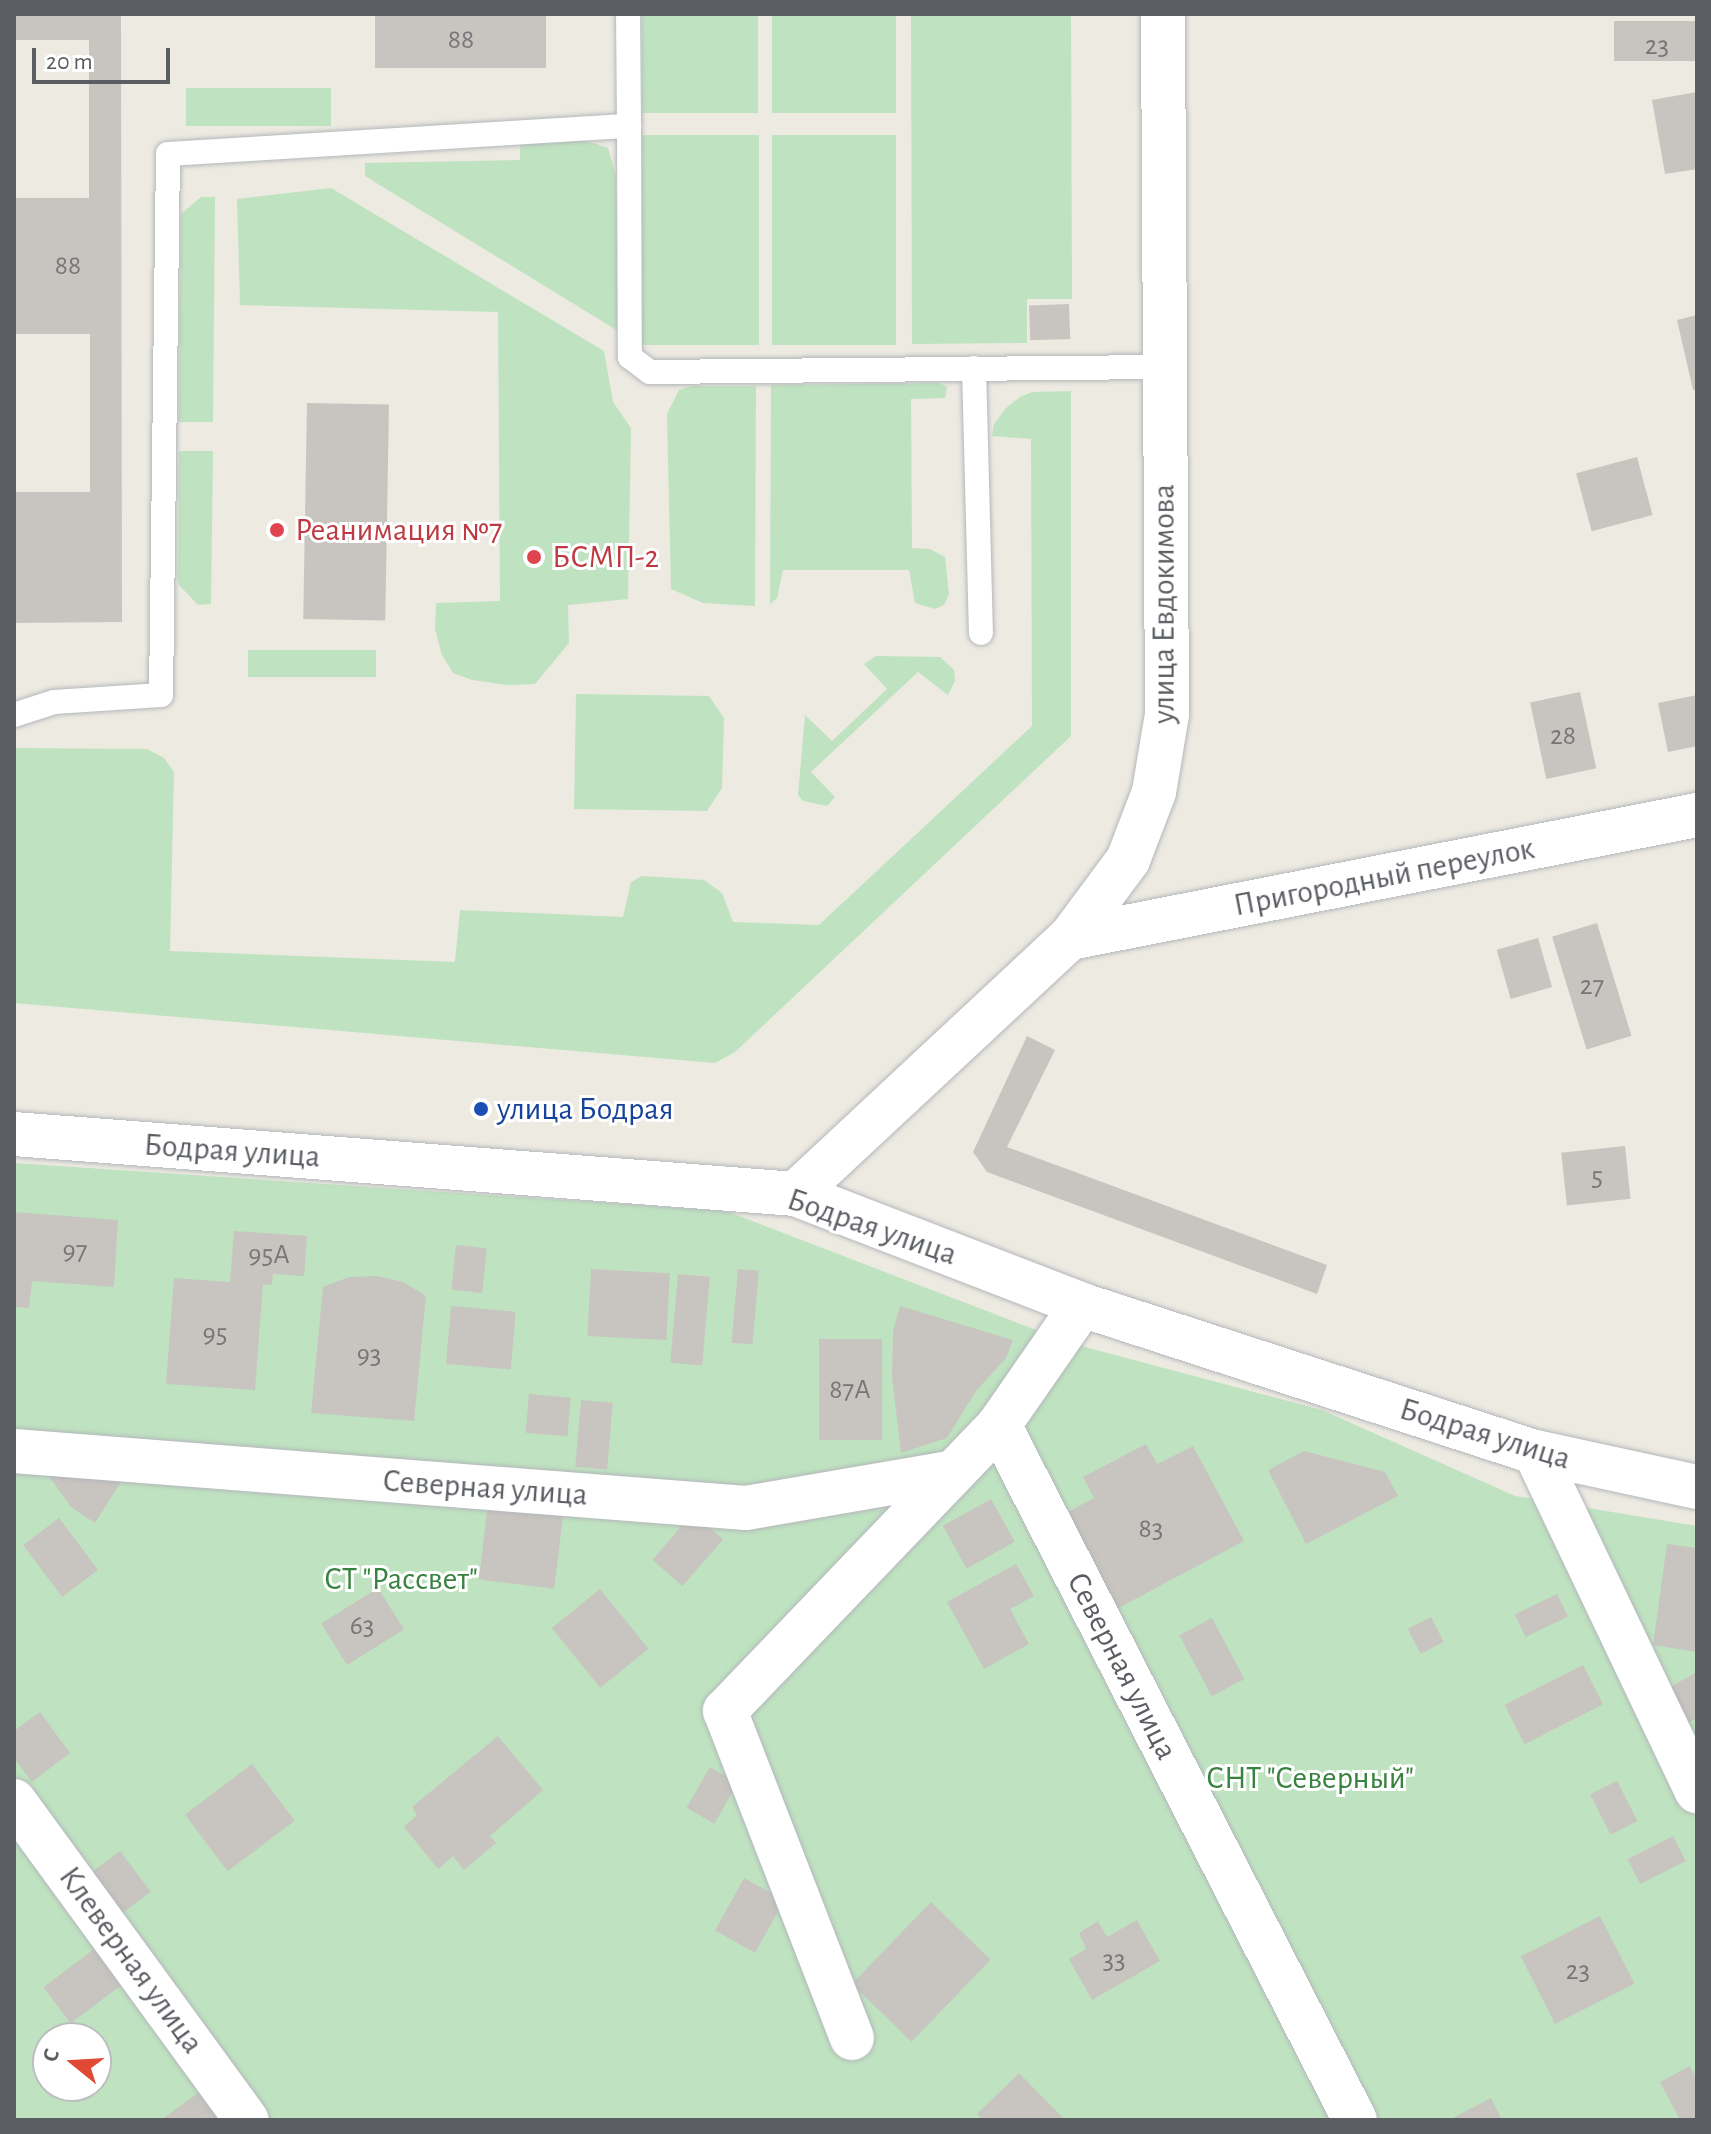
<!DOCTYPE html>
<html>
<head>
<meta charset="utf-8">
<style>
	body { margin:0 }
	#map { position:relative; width:1711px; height:2134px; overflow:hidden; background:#eceae1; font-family:"Alegreya Sans",sans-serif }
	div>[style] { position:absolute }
	.green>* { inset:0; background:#bfe3c0; transform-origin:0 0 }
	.building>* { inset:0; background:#c8c4bf; transform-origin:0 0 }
	.roads { filter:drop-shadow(0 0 2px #b4b7bb) drop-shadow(0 0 2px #b4b7bb) }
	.service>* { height:24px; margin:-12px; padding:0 12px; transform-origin:12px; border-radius:12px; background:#fff }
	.minor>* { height:44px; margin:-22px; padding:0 22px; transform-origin:22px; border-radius:22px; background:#fff }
	.tertiary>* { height:44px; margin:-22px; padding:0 22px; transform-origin:22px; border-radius:22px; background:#fff }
	.secondary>* { height:44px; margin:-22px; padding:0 22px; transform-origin:22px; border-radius:22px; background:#fff }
	.dots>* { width:22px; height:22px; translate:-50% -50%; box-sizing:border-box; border:4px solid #fff; border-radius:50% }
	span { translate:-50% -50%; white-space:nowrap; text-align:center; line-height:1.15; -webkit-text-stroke:6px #fff; paint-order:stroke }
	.number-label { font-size:28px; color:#767779 }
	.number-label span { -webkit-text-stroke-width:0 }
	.health-label { font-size:32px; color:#be3a42 }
	.left { translate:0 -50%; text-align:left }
	.street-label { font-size:32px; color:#5a5d62 }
	.transit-label { font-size:32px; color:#164399 }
	.park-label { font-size:32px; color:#38823f }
	.frame { position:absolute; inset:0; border:16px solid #5a5d62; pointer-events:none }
	.north { position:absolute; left:32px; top:2022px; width:80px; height:80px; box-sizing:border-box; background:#fff; border:2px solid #bdbec0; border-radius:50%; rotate:288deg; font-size:22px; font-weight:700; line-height:32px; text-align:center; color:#5a5d62 }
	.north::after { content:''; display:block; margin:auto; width:28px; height:36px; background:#e04933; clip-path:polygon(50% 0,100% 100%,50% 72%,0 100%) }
	.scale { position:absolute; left:32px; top:48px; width:138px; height:36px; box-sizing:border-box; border:4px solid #5a5d62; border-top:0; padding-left:10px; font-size:24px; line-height:28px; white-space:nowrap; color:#5a5d62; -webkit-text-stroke:6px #fff; paint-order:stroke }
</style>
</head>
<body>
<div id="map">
	<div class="green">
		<i style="left:642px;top:14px;width:116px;height:99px"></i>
		<i style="left:772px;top:14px;width:124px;height:99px"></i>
		<i style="clip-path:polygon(911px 14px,1071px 14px,1072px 299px,1027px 299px,1027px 343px,912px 344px)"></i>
		<i style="left:331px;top:88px;width:38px;height:145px;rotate:90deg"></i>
		<i style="left:642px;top:135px;width:117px;height:210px"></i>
		<i style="left:772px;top:135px;width:124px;height:210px"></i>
		<i style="clip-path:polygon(581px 139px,608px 148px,616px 176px,618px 331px,365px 176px,365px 163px,520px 160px,520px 140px)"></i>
		<i style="clip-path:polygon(331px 188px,604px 351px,613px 402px,631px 428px,628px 599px,568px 605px,569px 643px,535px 684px,507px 685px,472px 680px,453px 673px,442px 655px,435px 629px,436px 603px,500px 601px,498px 312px,240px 305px,237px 199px)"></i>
		<i style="clip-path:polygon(201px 197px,215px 197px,213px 422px,179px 422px,181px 214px)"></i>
		<i style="clip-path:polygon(940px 383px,947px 387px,945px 398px,911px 399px,912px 548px,930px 549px,945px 557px,949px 594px,944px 605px,935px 609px,915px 603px,909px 570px,783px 570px,777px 598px,770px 604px,771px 385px)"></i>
		<i style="clip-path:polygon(692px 386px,756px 386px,755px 606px,703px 603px,671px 589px,667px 414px,679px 390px)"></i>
		<i style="clip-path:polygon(1071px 391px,1071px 736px,735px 1052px,715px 1063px,14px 1003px,14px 748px,147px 749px,164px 758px,174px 772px,170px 951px,455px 962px,460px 910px,623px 917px,631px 882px,642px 876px,704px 880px,722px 893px,733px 922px,819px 925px,1032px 726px,1031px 439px,992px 436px,994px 424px,1006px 408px,1020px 397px,1032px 392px)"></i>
		<i style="clip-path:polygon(179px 451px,213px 451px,211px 604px,198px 605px,178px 584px)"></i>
		<i style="left:376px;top:650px;width:27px;height:128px;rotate:90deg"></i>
		<i style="clip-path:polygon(876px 656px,940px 657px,954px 670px,955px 681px,948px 695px,918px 672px,811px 772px,835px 797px,827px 806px,803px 801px,798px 795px,805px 715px,832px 741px,887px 689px,864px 664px)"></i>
		<i style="clip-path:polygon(576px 694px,709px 696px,724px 718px,722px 788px,707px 811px,574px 809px)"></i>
		<i style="clip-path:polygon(evenodd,14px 1163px,726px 1211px,1070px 1343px,1322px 1410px,1515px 1496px,1697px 1526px,1697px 2120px,14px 2120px,14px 1163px,48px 2038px,96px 2038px,96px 2086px,48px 2086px,48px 2038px)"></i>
	</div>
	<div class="building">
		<i style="clip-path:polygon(14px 14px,121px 14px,122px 622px,14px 623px,14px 492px,90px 492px,90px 334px,14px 334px,14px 198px,89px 198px,89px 40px,14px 40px)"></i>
		<i style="left:375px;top:14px;width:171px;height:54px"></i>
		<i style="left:1697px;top:21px;width:40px;height:83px;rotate:90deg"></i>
		<i style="clip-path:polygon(1697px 92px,1697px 169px,1665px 174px,1652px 100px)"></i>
		<i style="left:1069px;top:304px;width:35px;height:40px;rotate:88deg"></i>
		<i style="clip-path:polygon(1697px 315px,1697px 389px,1693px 390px,1677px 320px)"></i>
		<i style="left:307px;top:403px;width:82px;height:216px;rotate:1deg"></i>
		<i style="left:1637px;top:457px;width:60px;height:63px;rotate:75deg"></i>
		<i style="left:1580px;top:692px;width:78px;height:51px;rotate:78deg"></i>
		<i style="clip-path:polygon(1697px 695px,1697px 746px,1668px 752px,1658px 703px)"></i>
		<i style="left:1597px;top:923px;width:118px;height:47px;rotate:73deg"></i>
		<i style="left:1538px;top:938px;width:51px;height:43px;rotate:74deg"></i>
		<i style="clip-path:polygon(1027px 1036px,1055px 1050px,1007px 1147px,1327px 1265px,1317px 1294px,987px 1172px,973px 1152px)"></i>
		<i style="left:1625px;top:1146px;width:53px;height:64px;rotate:84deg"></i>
		<i style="clip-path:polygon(14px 1212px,118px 1220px,114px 1287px,32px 1281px,29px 1308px,14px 1307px)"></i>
		<i style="clip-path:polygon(234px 1231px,307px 1236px,304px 1276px,273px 1274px,272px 1285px,263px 1284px,255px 1390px,166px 1384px,174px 1278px,230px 1282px)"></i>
		<i style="left:456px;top:1245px;width:31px;height:45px;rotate:6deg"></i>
		<i style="left:591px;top:1269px;width:79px;height:67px;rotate:3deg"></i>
		<i style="left:738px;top:1269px;width:21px;height:74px;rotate:5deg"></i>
		<i style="left:678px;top:1274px;width:32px;height:89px;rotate:5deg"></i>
		<i style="clip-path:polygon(377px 1276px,403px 1282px,426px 1296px,414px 1421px,311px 1413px,323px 1287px,349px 1277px)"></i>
		<i style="left:451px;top:1306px;width:65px;height:58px;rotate:5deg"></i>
		<i style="clip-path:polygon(900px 1306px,1013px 1340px,1006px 1358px,976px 1391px,947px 1438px,901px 1453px,892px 1377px,893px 1331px)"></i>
		<i style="left:819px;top:1339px;width:63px;height:101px"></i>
		<i style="left:529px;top:1394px;width:42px;height:39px;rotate:5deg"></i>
		<i style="left:581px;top:1400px;width:32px;height:67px;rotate:5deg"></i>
		<i style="clip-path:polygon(1146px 1444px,1157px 1464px,1193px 1446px,1244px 1541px,1109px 1613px,1059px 1517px,1094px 1498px,1083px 1477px)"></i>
		<i style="clip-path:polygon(1304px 1451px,1385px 1472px,1398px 1496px,1306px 1544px,1268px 1470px)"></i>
		<i style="clip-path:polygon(39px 1462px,126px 1474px,95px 1523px,71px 1507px)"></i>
		<i style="left:991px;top:1499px;width:49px;height:55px;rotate:61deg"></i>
		<i style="left:488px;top:1504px;width:76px;height:76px;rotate:7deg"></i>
		<i style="left:693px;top:1513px;width:40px;height:62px;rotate:41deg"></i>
		<i style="left:59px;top:1518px;width:65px;height:45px;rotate:53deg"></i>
		<i style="clip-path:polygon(1667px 1544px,1697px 1548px,1697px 1652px,1653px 1645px)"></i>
		<i style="clip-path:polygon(1016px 1564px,1034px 1596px,1010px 1609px,1029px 1644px,984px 1669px,947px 1602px)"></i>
		<i style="left:378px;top:1588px;width:49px;height:67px;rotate:58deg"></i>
		<i style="left:600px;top:1589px;width:77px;height:62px;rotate:51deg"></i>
		<i style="left:1557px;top:1594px;width:25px;height:47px;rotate:64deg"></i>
		<i style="left:1431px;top:1617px;width:28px;height:26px;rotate:63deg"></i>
		<i style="left:1212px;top:1618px;width:69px;height:37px;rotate:62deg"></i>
		<i style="left:1583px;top:1665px;width:44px;height:88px;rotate:63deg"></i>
		<i style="clip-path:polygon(1697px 1672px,1697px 1718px,1675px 1730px,1656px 1695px)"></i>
		<i style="clip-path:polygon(40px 1712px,70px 1753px,32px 1782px,14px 1758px,14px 1731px)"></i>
		<i style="clip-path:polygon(498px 1736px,543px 1790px,490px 1836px,496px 1843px,464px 1870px,453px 1856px,438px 1869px,404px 1827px,417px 1815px,412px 1807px)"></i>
		<i style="left:252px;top:1764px;width:71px;height:84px;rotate:53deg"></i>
		<i style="left:710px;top:1767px;width:32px;height:47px;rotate:30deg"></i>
		<i style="left:1617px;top:1781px;width:45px;height:30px;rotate:63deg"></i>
		<i style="left:1673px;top:1836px;width:28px;height:51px;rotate:63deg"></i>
		<i style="left:120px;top:1851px;width:51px;height:41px;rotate:53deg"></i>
		<i style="left:744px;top:1878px;width:46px;height:60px;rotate:29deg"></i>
		<i style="left:931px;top:1902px;width:83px;height:114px;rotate:44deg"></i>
		<i style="left:1600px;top:1916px;width:76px;height:89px;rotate:63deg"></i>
		<i style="clip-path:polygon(1137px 1920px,1160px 1961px,1092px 2000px,1069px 1959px,1086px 1949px,1079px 1933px,1098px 1921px,1107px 1937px)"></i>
		<i style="left:101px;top:1944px;width:45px;height:72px;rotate:53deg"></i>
		<i style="clip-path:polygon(1690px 2066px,1697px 2080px,1697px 2120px,1680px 2120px,1660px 2082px)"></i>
		<i style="clip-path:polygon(1019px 2073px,1065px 2120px,983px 2120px,977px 2114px)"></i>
		<i style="clip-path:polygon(198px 2093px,219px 2120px,161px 2120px)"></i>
		<i style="clip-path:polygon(1491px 2098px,1502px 2120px,1449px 2120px)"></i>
	</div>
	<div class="roads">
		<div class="service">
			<i style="left:629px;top:126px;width:231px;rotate:89.8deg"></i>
			<i style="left:630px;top:357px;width:25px;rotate:37deg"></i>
			<i style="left:650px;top:372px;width:514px;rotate:-0.56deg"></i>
			<i style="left:974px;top:368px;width:265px;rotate:88.5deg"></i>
			<i style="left:14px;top:715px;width:42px;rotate:-18deg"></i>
			<i style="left:54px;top:702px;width:107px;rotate:-3.7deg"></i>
			<i style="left:161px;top:695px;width:541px;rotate:-89.26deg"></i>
			<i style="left:168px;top:154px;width:462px;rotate:-3.5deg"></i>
			<i style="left:629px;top:126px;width:112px;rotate:-90.5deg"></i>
		</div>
		<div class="minor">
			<i style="left:1070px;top:938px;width:639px;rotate:-11.1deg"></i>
			<i style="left:999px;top:1425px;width:781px;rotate:62.88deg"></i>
			<i style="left:14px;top:1451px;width:734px;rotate:4.45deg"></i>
			<i style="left:746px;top:1508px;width:211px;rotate:-9.8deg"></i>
			<i style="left:1535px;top:1452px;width:376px;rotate:64.5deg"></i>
			<i style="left:14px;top:1801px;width:395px;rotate:53.9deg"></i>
			<i style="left:852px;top:2038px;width:351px;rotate:-111.2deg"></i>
			<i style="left:725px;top:1711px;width:396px;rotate:-46.2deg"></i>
			<i style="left:999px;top:1425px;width:146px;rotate:-55.3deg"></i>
		</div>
		<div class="tertiary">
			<i style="left:795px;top:1194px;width:308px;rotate:21.1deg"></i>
			<i style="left:1082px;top:1305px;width:476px;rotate:18deg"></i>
			<i style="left:1535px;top:1452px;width:166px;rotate:12.2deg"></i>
		</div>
		<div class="secondary">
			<i style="left:14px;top:1134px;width:783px;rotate:4.39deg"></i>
			<i style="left:795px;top:1194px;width:376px;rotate:-43deg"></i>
			<i style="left:1070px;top:938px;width:97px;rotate:-53.4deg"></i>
			<i style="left:1128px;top:860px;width:73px;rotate:-69.1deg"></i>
			<i style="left:1154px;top:792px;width:79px;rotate:-80.5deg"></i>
			<i style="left:1167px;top:714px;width:700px;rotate:-90.33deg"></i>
		</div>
	</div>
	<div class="dots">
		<i style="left:277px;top:530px;background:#e0444e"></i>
		<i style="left:534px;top:557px;background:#e0444e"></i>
		<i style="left:481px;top:1109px;background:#1a4fb4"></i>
	</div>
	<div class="number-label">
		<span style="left:461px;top:40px">88</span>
		<span style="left:1657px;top:46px">23</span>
		<span style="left:68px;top:266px">88</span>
		<span style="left:1563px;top:736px">28</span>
		<span style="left:1592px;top:986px">27</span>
		<span style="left:1597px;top:1177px">5</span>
		<span style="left:75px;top:1251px">97</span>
		<span style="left:269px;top:1255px">95А</span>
		<span style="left:215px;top:1334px">95</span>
		<span style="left:369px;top:1355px">93</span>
		<span style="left:850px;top:1390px">87А</span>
		<span style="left:1151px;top:1529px">83</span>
		<span style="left:362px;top:1626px">63</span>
		<span style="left:1114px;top:1960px">33</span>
		<span style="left:1578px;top:1971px">23</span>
	</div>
	<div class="health-label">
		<span class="left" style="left:295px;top:530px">Реанимация №7</span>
		<span class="left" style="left:552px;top:557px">БСМП-2</span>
	</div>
	<div class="street-label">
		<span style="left:1164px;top:604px;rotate:-90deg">улица Евдокимова</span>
		<span style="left:1384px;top:877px;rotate:-11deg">Пригородный переулок</span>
		<span style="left:232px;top:1151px;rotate:4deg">Бодрая улица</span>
		<span style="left:872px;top:1227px;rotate:19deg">Бодрая улица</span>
		<span style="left:1485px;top:1434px;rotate:17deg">Бодрая улица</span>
		<span style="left:485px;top:1488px;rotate:4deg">Северная улица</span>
		<span style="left:1122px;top:1666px;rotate:63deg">Северная улица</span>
		<span style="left:131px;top:1960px;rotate:54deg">Клеверная улица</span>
	</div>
	<div class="transit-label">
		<span class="left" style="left:497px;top:1109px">улица Бодрая</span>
	</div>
	<div class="park-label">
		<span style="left:401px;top:1579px">СТ "Рассвет"</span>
		<span style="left:1310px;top:1778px">СНТ "Северный"</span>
	</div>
	<div class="frame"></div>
	<div class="north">С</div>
	<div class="scale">20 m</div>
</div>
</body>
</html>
